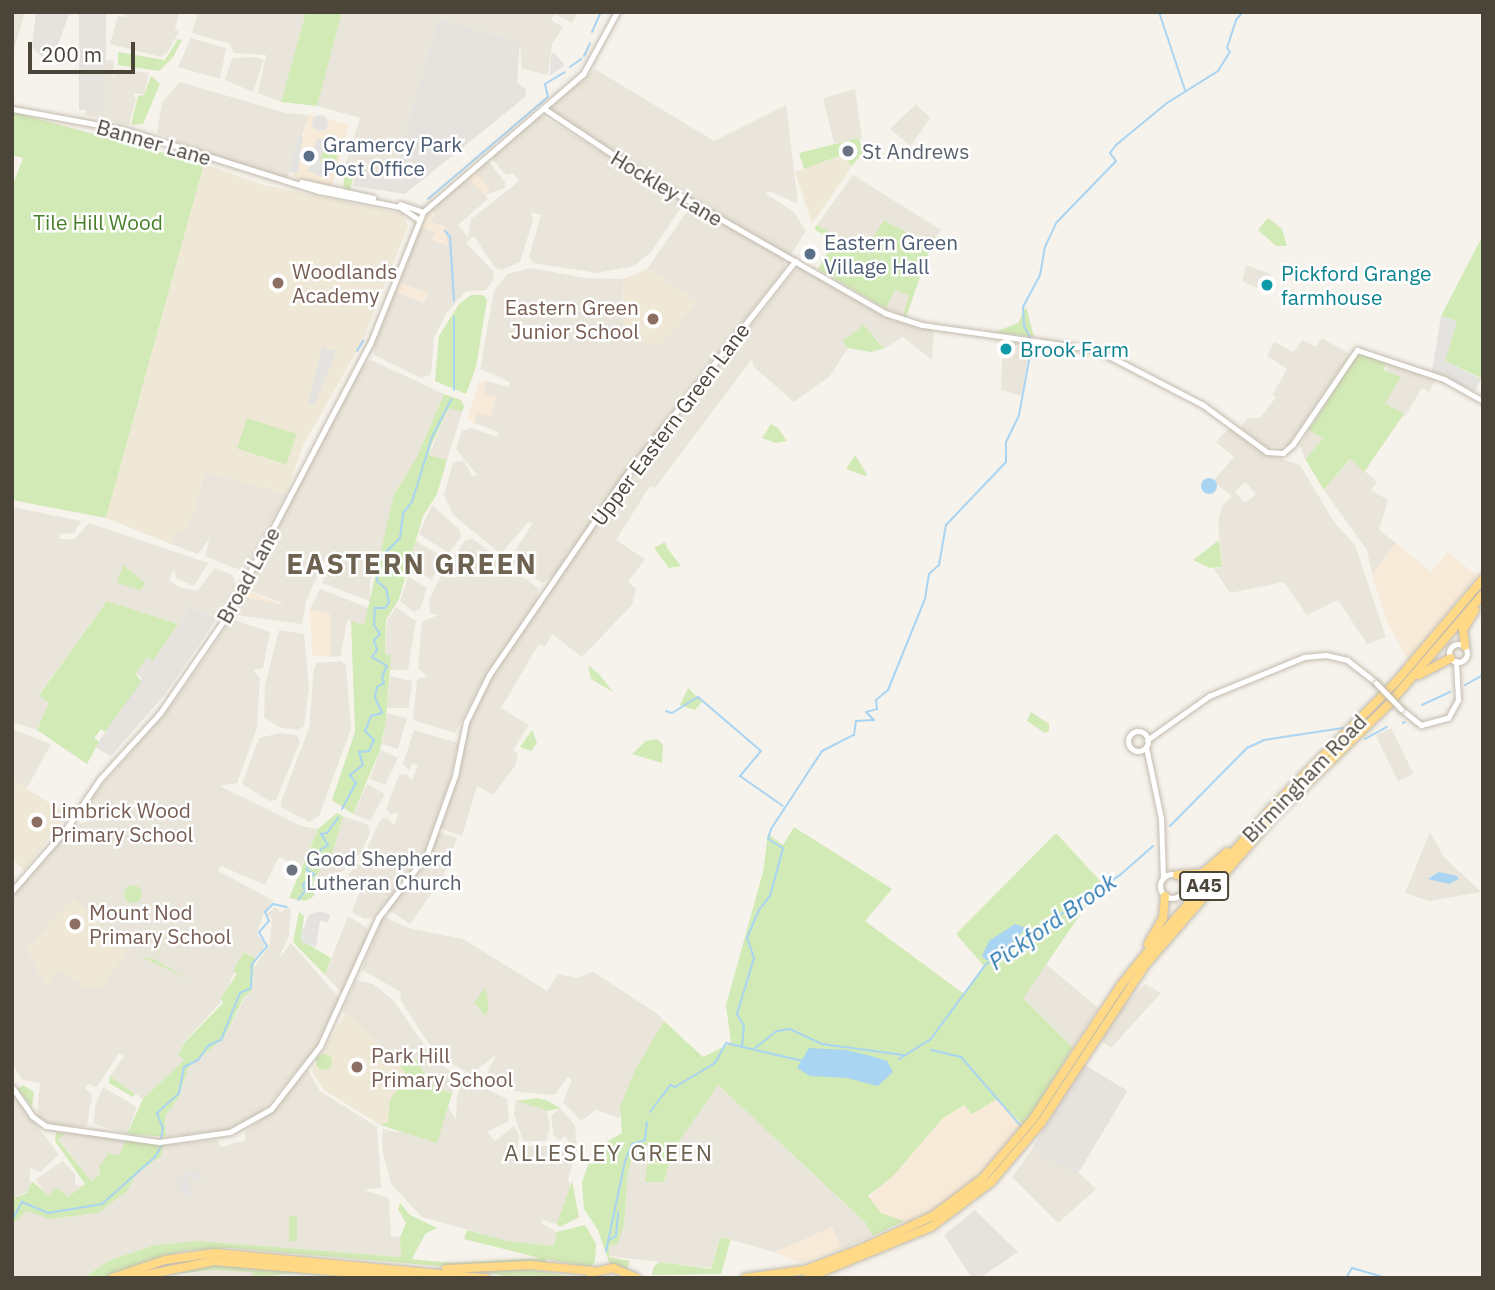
<!DOCTYPE html>
<html>
<head>
<meta charset="utf-8">
<style>
	body { margin:0 }
	#map { position:relative; width:1495px; height:1290px; overflow:hidden; background:#f6f3ec; font-family:"IBM Plex Sans",sans-serif }
	div>[style] { position:absolute }
	.residential>* { inset:0; background:#eae5da; transform-origin:0 0 }
	.commercial>* { inset:0; background:#f7ead8; transform-origin:0 0 }
	.industrial>* { inset:0; background:#e6e2dd; transform-origin:0 0 }
	.education>* { inset:0; background:#efe8d6 }
	.green>* { inset:0; background:#d2eab5; transform-origin:0 0 }
	.round { border-radius:50% }
	.parking>* { inset:0; background:#e5e3e0 }
	.water>* { inset:0; background:#a9d4f2 }
	.stream>* { height:2px; margin:-1px; padding:0 1px; transform-origin:1px; border-radius:1px; background:#a9d4f2 }
	.roads { filter:drop-shadow(0 0 2px #c2bbae) drop-shadow(0 0 2px #c2bbae) }
	.tertiary>* { height:5px; margin:-2.5px; padding:0 2.5px; transform-origin:2.5px; border-radius:2.5px; background:#fff }
	.tertiary>.ring { margin:-2.5px; padding:0; box-sizing:content-box; background:none; border:5px solid #fff; border-radius:50% }
	.trunk>* { height:8px; margin:-4px; padding:0 4px; transform-origin:4px; border-radius:4px; background:#ffd985 }
	.bridges { filter:drop-shadow(0 0 2px #c2bbae) drop-shadow(0 0 2px #c2bbae) }
	.tertiary-bridge>* { height:5px; margin:-2.5px; padding:0 2.5px; transform-origin:2.5px; border-radius:2.5px; background:#fff }
	.dots>* { width:19px; height:19px; translate:-50% -50%; box-sizing:border-box; border:4px solid #fff; border-radius:50% }
	span { translate:-50% -50%; white-space:nowrap; text-align:center; line-height:1.15; -webkit-text-stroke:5px #fff; paint-order:stroke }
	.shield-label span { padding:2px 5px; background:#fff; border:2px solid; border-radius:5px; -webkit-text-stroke-width:0 }
	.shield-label { font-size:19px; color:#4b4439; font-weight:700 }
	.street-label { font-size:21px; color:#4b4439 }
	.service-label { font-size:21px; color:#4e5e75 }
	.left { translate:0 -50%; text-align:left }
	.worship-label { font-size:21px; color:#5b616d }
	.park-label { font-size:21px; color:#4a7f2a }
	.education-label { font-size:21px; color:#785e54 }
	.right { translate:-100% -50%; text-align:right }
	.culture-label { font-size:21px; color:#0d838f }
	.water-label { font-size:23px; color:#2e7ab2; font-style:italic }
	.neighbourhood-label { font-size:23px; color:#6e6250; letter-spacing:2px }
	.district-label { font-size:28px; color:#6e6250; font-weight:700; letter-spacing:2px }
	.frame { position:absolute; inset:0; border:14px solid #4b4439; pointer-events:none }
	.scale { position:absolute; left:28px; top:42px; width:107px; height:32px; box-sizing:border-box; border:4px solid #4b4439; border-top:0; padding-left:9px; font-size:21px; line-height:24px; white-space:nowrap; color:#4b4439; -webkit-text-stroke:5px #fff; paint-order:stroke }
</style>
</head>
<body>
<div id="map">
	<div class="residential">
		<i style="clip-path:polygon(12px 12px,25px 12px,12px 57px)"></i>
		<i style="clip-path:polygon(125px 12px,179px 12px,175px 29px,179px 32px,167px 53px,161px 57px,110px 44px,118px 16px,125px 17px)"></i>
		<i style="clip-path:polygon(198px 12px,306px 12px,281px 102px,258px 93px,266px 55px,234px 53px,230px 44px,192px 33px)"></i>
		<i style="clip-path:polygon(342px 12px,578px 12px,572px 23px,554px 14px,551px 20px,563px 27px,552px 44px,548px 75px,522px 69px,520px 42px,438px 19px,392px 180px,345px 166px,360px 118px,317px 106px)"></i>
		<i style="clip-path:polygon(191px 38px,226px 48px,220px 79px,178px 67px)"></i>
		<i style="clip-path:polygon(256px 57px,264px 60px,253px 92px,225px 80px,232px 58px)"></i>
		<i style="clip-path:polygon(100px 59px,114px 61px,113px 79px,117px 69px,149px 73px,144px 94px,132px 93px,136px 99px,129px 125px,85px 115px)"></i>
		<i style="clip-path:polygon(595px 69px,714px 141px,786px 105px,798px 204px,769px 191px,766px 194px,794px 212px,806px 231px,790px 256px,690px 201px,555px 116px,550px 108px)"></i>
		<i style="clip-path:polygon(180px 82px,286px 113px,309px 115px,287px 178px,218px 158px,157px 133px,162px 102px)"></i>
		<i style="clip-path:polygon(855px 89px,862px 139px,834px 143px,823px 98px)"></i>
		<i style="clip-path:polygon(916px 104px,930px 118px,911px 146px,890px 129px)"></i>
		<i style="clip-path:polygon(540px 115px,682px 200px,683px 205px,651px 252px,634px 266px,597px 273px,533px 263px,529px 257px,541px 215px,531px 212px,533px 220px,520px 262px,502px 270px,495px 268px,474px 236px,466px 243px,493px 271px,494px 279px,486px 290px,465px 292px,447px 312px,434px 338px,431px 375px,421px 378px,374px 355px,373px 343px,395px 291px,424px 303px,428px 294px,399px 282px,421px 227px,435px 232px,432px 240px,449px 246px,431px 222px,430px 210px,484px 161px,489px 162px,505px 182px,505px 188px,485px 195px,488px 199px,458px 225px,468px 237px,471px 219px,519px 181px,513px 173px,506px 175px,492px 159px,494px 154px)"></i>
		<i style="clip-path:polygon(853px 175px,941px 230px,931px 246px,884px 220px,863px 254px,817px 225px)"></i>
		<i style="clip-path:polygon(688px 210px,702px 211px,784px 259px,785px 268px,684px 396px,554px 576px,542px 583px,513px 563px,512px 555px,533px 523px,529px 521px,501px 554px,453px 515px,444px 495px,453px 462px,464px 461px,473px 477px,477px 475px,456px 449px,462px 431px,472px 428px,497px 437px,499px 432px,474px 423px,477px 413px,490px 416px,496px 397px,483px 393px,486px 381px,509px 387px,510px 382px,480px 369px,494px 291px,507px 274px,530px 268px,585px 278px,623px 279px,624px 337px,698px 302px,647px 269px)"></i>
		<i style="clip-path:polygon(1246px 265px,1271px 274px,1269px 280px,1258px 282px,1270px 287px,1268px 293px,1242px 281px)"></i>
		<i style="clip-path:polygon(799px 266px,893px 321px,934px 330px,932px 360px,903px 337px,885px 348px,864px 326px,843px 341px,848px 348px,830px 376px,794px 402px,753px 366px,752px 359px,655px 488px,650px 486px,616px 540px,645px 559px,628px 582px,636px 589px,632px 605px,582px 657px,552px 634px,545px 647px,539px 644px,501px 708px,529px 725px,513px 750px,518px 754px,515px 766px,493px 795px,477px 786px,462px 836px,440px 828px,467px 728px,492px 677px,602px 515px,607px 515px,625px 481px)"></i>
		<i style="clip-path:polygon(895px 290px,910px 295px,903px 316px,886px 309px)"></i>
		<i style="clip-path:polygon(1322px 338px,1350px 354px,1288px 446px,1266px 447px,1240px 427px,1248px 418px,1260px 418px,1276px 397px,1273px 394px,1287px 369px,1267px 356px,1274px 342px,1293px 352px,1303px 340px,1316px 347px)"></i>
		<i style="clip-path:polygon(1003px 339px,1031px 341px,1021px 396px,1001px 390px)"></i>
		<i style="clip-path:polygon(371px 360px,444px 394px,416px 459px,394px 494px,387px 535px,370px 582px,370px 601px,322px 583px,332px 559px,326px 556px,306px 602px,302px 624px,236px 615px,242px 597px,285px 604px,248px 590px,320px 441px,363px 364px)"></i>
		<i style="clip-path:polygon(1387px 361px,1436px 379px,1429px 392px,1422px 388px,1405px 416px,1385px 403px)"></i>
		<i style="clip-path:polygon(449px 408px,462px 412px,447px 460px,429px 455px)"></i>
		<i style="clip-path:polygon(evenodd,1230px 427px,1266px 454px,1300px 465px,1334px 522px,1355px 545px,1386px 637px,1367px 644px,1338px 600px,1307px 615px,1284px 582px,1230px 593px,1214px 569px,1222px 567px,1218px 522px,1222px 506px,1232px 496px,1213px 481px,1234px 457px,1216px 442px,1230px 427px,1245px 482px,1256px 494px,1245px 503px,1235px 492px,1245px 482px)"></i>
		<i style="clip-path:polygon(1309px 430px,1323px 439px,1305px 459px,1300px 446px)"></i>
		<i style="clip-path:polygon(1351px 459px,1377px 482px,1371px 490px,1388px 500px,1379px 530px,1396px 543px,1372px 574px,1367px 550px,1324px 490px)"></i>
		<i style="clip-path:polygon(205px 472px,286px 493px,245px 572px,205px 556px,210px 538px,198px 554px,171px 544px,175px 530px,188px 530px)"></i>
		<i style="clip-path:polygon(432px 505px,460px 530px,461px 537px,449px 553px,419px 534px)"></i>
		<i style="clip-path:polygon(12px 507px,81px 521px,74px 533px,60px 534px,59px 539px,75px 539px,89px 523px,208px 563px,194px 586px,177px 579px,174px 569px,169px 580px,179px 587px,197px 591px,215px 568px,233px 575px,236px 587px,217px 618px,191px 607px,178px 624px,107px 601px,39px 694px,50px 702px,37px 730px,12px 722px)"></i>
		<i style="clip-path:polygon(473px 539px,539px 589px,536px 602px,489px 670px,455px 733px,413px 720px,417px 679px,428px 676px,418px 669px,422px 622px,438px 615px,430px 613px,429px 599px,441px 576px,456px 578px,450px 563px,465px 540px)"></i>
		<i style="clip-path:polygon(416px 541px,443px 557px,432px 580px,410px 568px)"></i>
		<i style="clip-path:polygon(408px 576px,427px 588px,420px 609px,414px 612px,400px 601px)"></i>
		<i style="clip-path:polygon(320px 589px,369px 608px,364px 625px,347px 620px,341px 656px,330px 657px,330px 614px,310px 609px)"></i>
		<i style="clip-path:polygon(396px 607px,416px 621px,408px 670px,390px 670px,385px 654px,387px 621px)"></i>
		<i style="clip-path:polygon(232px 619px,270px 632px,263px 668px,253px 670px,260px 678px,257px 728px,237px 783px,220px 786px,301px 826px,318px 829px,301px 867px,279px 857px,265px 885px,221px 866px,218px 871px,274px 901px,264px 912px,257px 934px,265px 944px,262px 950px,255px 958px,244px 952px,220px 1003px,185px 1041px,179px 1054px,185px 1059px,143px 1099px,110px 1076px,124px 1056px,119px 1053px,97px 1087px,88px 1084px,85px 1088px,92px 1095px,87px 1126px,58px 1126px,43px 1121px,37px 1118px,40px 1083px,22px 1080px,12px 1064px,12px 895px,75px 825px,95px 819px,97px 814px,91px 810px,90px 799px,167px 711px)"></i>
		<i style="clip-path:polygon(279px 630px,304px 634px,309px 688px,304px 726px,299px 730px,281px 728px,264px 718px,265px 685px)"></i>
		<i style="clip-path:polygon(341px 661px,346px 665px,351px 729px,319px 816px,309px 822px,281px 807px,281px 802px,309px 728px,314px 668px,317px 663px)"></i>
		<i style="clip-path:polygon(390px 676px,412px 681px,409px 708px,387px 708px)"></i>
		<i style="clip-path:polygon(387px 713px,407px 718px,398px 749px,382px 744px)"></i>
		<i style="left:1391px;top:728px;width:51px;height:17px;rotate:64deg"></i>
		<i style="clip-path:polygon(12px 729px,51px 744px,27px 788px,12px 780px)"></i>
		<i style="clip-path:polygon(414px 730px,458px 743px,451px 777px,423px 857px,374px 917px,364px 919px,352px 912px,362px 885px,348px 875px,362px 859px,381px 819px,386px 817px,394px 825px,399px 813px,390px 814px,386px 809px,399px 775px,407px 774px,412px 781px,418px 765px,413px 763px,409px 770px,403px 764px)"></i>
		<i style="clip-path:polygon(280px 733px,297px 735px,300px 742px,276px 800px,269px 801px,242px 784px,259px 738px)"></i>
		<i style="clip-path:polygon(380px 750px,398px 758px,385px 785px,370px 779px)"></i>
		<i style="clip-path:polygon(367px 784px,385px 794px,370px 821px,353px 814px)"></i>
		<i style="clip-path:polygon(343px 816px,368px 825px,370px 833px,361px 852px,326px 889px,313px 880px,333px 851px)"></i>
		<i style="clip-path:polygon(438px 832px,457px 838px,443px 877px,410px 924px,387px 909px,420px 871px)"></i>
		<i style="clip-path:polygon(1430px 832px,1444px 857px,1481px 892px,1429px 901px,1405px 893px)"></i>
		<i style="clip-path:polygon(275px 907px,281px 912px,289px 907px,291px 911px,289px 935px,278px 960px,291px 943px,340px 999px,320px 1043px,259px 1115px,226px 1130px,166px 1137px,165px 1116px,178px 1099px,189px 1067px,224px 1038px,254px 980px,251px 973px,270px 943px,272px 919px,267px 914px)"></i>
		<i style="clip-path:polygon(348px 916px,367px 928px,368px 935px,342px 993px,325px 975px)"></i>
		<i style="clip-path:polygon(383px 916px,408px 928px,463px 939px,547px 991px,558px 974px,577px 978px,593px 972px,658px 1014px,664px 1021px,635px 1070px,619px 1118px,596px 1110px,581px 1121px,563px 1102px,572px 1080px,568px 1077px,555px 1095px,518px 1092px,489px 1083px,488px 1071px,496px 1055px,479px 1068px,477px 1078px,447px 1061px,442px 1046px,431px 1046px,424px 1037px,400px 999px,401px 992px,362px 970px)"></i>
		<i style="clip-path:polygon(1046px 964px,1098px 1008px,1073px 1048px,1023px 998px)"></i>
		<i style="clip-path:polygon(356px 980px,373px 984px,394px 1001px,433px 1058px,458px 1077px,452px 1094px,431px 1085px,416px 1059px,400px 1066px,396px 1063px,343px 1011px)"></i>
		<i style="clip-path:polygon(1145px 984px,1161px 993px,1111px 1048px,1101px 1041px,1120px 1010px)"></i>
		<i style="clip-path:polygon(308px 1070px,320px 1091px,377px 1127px,381px 1188px,364px 1190px,389px 1198px,391px 1236px,400px 1237px,401px 1257px,199px 1241px,155px 1245px,110px 1260px,83px 1278px,12px 1278px,12px 1224px,27px 1211px,69px 1217px,84px 1212px,127px 1191px,136px 1174px,161px 1156px,164px 1145px,217px 1140px,221px 1147px,245px 1140px,245px 1132px,272px 1112px)"></i>
		<i style="clip-path:polygon(470px 1081px,507px 1099px,509px 1121px,487px 1132px,495px 1141px,514px 1126px,519px 1136px,516px 1154px,520px 1154px,522px 1146px,571px 1146px,565px 1136px,560px 1140px,554px 1136px,551px 1116px,560px 1108px,575px 1125px,577px 1149px,568px 1179px,572px 1191px,557px 1224px,543px 1220px,541px 1223px,557px 1232px,555px 1246px,508px 1241px,422px 1217px,391px 1184px,382px 1148px,383px 1129px,397px 1132px,446px 1116px,448px 1106px,456px 1120px,457px 1095px,463px 1083px)"></i>
		<i style="clip-path:polygon(718px 1085px,865px 1222px,873px 1236px,841px 1249px,832px 1228px,775px 1252px,720px 1237px,711px 1268px,609px 1256px,609px 1246px,624px 1226px,628px 1172px,637px 1145px,651px 1145px,647px 1159px,664px 1182px,673px 1150px)"></i>
		<i style="clip-path:polygon(103px 1087px,137px 1107px,127px 1134px,94px 1124px,95px 1106px)"></i>
		<i style="clip-path:polygon(12px 1092px,59px 1155px,40px 1172px,30px 1168px,30px 1190px,12px 1199px)"></i>
		<i style="clip-path:polygon(516px 1101px,546px 1106px,550px 1128px,546px 1141px,523px 1141px,514px 1114px)"></i>
		<i style="clip-path:polygon(95px 1132px,126px 1140px,119px 1156px,109px 1154px,100px 1175px,91px 1181px,58px 1138px,66px 1133px)"></i>
		<i style="clip-path:polygon(1033px 1148px,1078px 1172px,1096px 1189px,1058px 1223px,1012px 1177px)"></i>
		<i style="clip-path:polygon(63px 1161px,75px 1174px,75px 1184px,82px 1186px,68px 1197px,48px 1196px,35px 1180px)"></i>
		<i style="clip-path:polygon(213px 1270px,252px 1272px,252px 1278px,172px 1278px)"></i>
	</div>
	<div class="commercial">
		<i style="left:309px;top:114px;width:41px;height:65px;rotate:15deg"></i>
		<i style="clip-path:polygon(473px 170px,490px 190px,485px 195px,466px 176px)"></i>
		<i style="clip-path:polygon(430px 210px,435px 213px,431px 222px,444px 226px,448px 246px,432px 240px,435px 232px,421px 227px)"></i>
		<i style="left:399px;top:282px;width:31px;height:10px;rotate:21deg"></i>
		<i style="clip-path:polygon(486px 381px,483px 393px,496px 397px,490px 417px,477px 413px,474px 423px,468px 417px,479px 382px)"></i>
		<i style="clip-path:polygon(1396px 543px,1431px 572px,1448px 552px,1477px 576px,1408px 660px,1386px 620px,1372px 574px)"></i>
		<i style="clip-path:polygon(246px 589px,260px 596px,285px 605px,242px 597px)"></i>
		<i style="clip-path:polygon(310px 609px,330px 614px,330px 657px,312px 655px)"></i>
		<i style="clip-path:polygon(997px 1099px,1024px 1126px,973px 1181px,943px 1205px,909px 1224px,881px 1213px,868px 1199px,942px 1119px,965px 1105px,972px 1114px)"></i>
		<i style="clip-path:polygon(832px 1227px,841px 1249px,800px 1263px,775px 1252px)"></i>
	</div>
	<div class="industrial">
		<i style="clip-path:polygon(36px 12px,70px 12px,53px 58px,42px 57px,32px 47px)"></i>
		<i style="left:79px;top:12px;width:27px;height:98px"></i>
		<i style="clip-path:polygon(438px 19px,520px 42px,517px 83px,526px 89px,525px 97px,405px 194px,353px 186px,356px 169px,392px 180px)"></i>
		<i style="clip-path:polygon(190px 607px,217px 618px,203px 639px,165px 694px,111px 756px,95px 747px,142px 678px,136px 673px,147px 657px,154px 660px)"></i>
		<i style="left:1083px;top:1064px;width:52px;height:98px;rotate:31deg"></i>
		<i style="clip-path:polygon(975px 1210px,1018px 1252px,980px 1278px,972px 1278px,944px 1235px)"></i>
	</div>
	<div class="education">
		<i style="clip-path:polygon(843px 155px,852px 166px,812px 224px,795px 172px)"></i>
		<i style="clip-path:polygon(204px 164px,264px 185px,403px 214px,408px 226px,363px 340px,303px 446px,286px 493px,205px 472px,188px 530px,175px 530px,171px 544px,106px 518px)"></i>
		<i style="clip-path:polygon(647px 269px,698px 302px,658px 347px,624px 337px,623px 279px)"></i>
		<i style="clip-path:polygon(12px 780px,68px 814px,24px 870px,12px 859px)"></i>
		<i style="clip-path:polygon(73px 898px,127px 952px,102px 986px,85px 988px,60px 968px,45px 986px,27px 949px)"></i>
		<i style="clip-path:polygon(346px 1012px,408px 1074px,395px 1091px,388px 1122px,380px 1125px,324px 1090px,312px 1071px)"></i>
	</div>
	<div class="green">
		<i style="clip-path:polygon(306px 12px,342px 12px,317px 106px,281px 102px)"></i>
		<i style="clip-path:polygon(178px 39px,182px 40px,173px 57px,159px 71px,118px 65px,118px 52px,165px 60px)"></i>
		<i style="clip-path:polygon(151px 76px,160px 84px,143px 124px,131px 125px,138px 96px,144px 95px)"></i>
		<i style="clip-path:polygon(12px 112px,204px 164px,106px 518px,12px 500px,12px 187px,23px 158px,12px 155px)"></i>
		<i style="clip-path:polygon(859px 138px,863px 152px,852px 166px,842px 155px,804px 169px,799px 153px)"></i>
		<i style="clip-path:polygon(325px 142px,339px 149px,335px 166px,320px 162px)"></i>
		<i style="clip-path:polygon(346px 167px,356px 169px,350px 190px,343px 187px)"></i>
		<i style="clip-path:polygon(1268px 218px,1282px 229px,1287px 246px,1276px 246px,1258px 230px)"></i>
		<i style="clip-path:polygon(884px 220px,931px 246px,906px 317px,903px 316px,909px 295px,895px 290px,886px 309px,818px 269px,834px 241px,814px 229px,817px 225px,863px 253px)"></i>
		<i style="clip-path:polygon(1483px 235px,1483px 379px,1445px 361px,1457px 321px,1441px 316px)"></i>
		<i style="clip-path:polygon(471px 295px,483px 295px,487px 300px,476px 367px,466px 394px,435px 381px,439px 336px,459px 304px)"></i>
		<i style="clip-path:polygon(1026px 307px,1034px 337px,995px 332px,1018px 323px)"></i>
		<i style="clip-path:polygon(864px 325px,879px 343px,885px 348px,871px 352px,848px 348px,842px 341px)"></i>
		<i style="clip-path:polygon(1366px 354px,1386px 363px,1384px 370px,1401px 377px,1385px 403px,1404px 414px,1364px 472px,1350px 459px,1324px 490px,1305px 459px,1323px 439px,1309px 430px,1356px 356px)"></i>
		<i style="clip-path:polygon(444px 394px,461px 400px,464px 406px,462px 412px,449px 408px,431px 446px,429px 455px,447px 460px,437px 494px,423px 516px,399px 599px,386px 620px,385px 654px,391px 655px,386px 720px,380px 750px,353px 814px,332px 800px,355px 732px,351px 621px,364px 625px,394px 494px,416px 459px)"></i>
		<i style="left:247px;top:418px;width:52px;height:32px;rotate:18deg"></i>
		<i style="clip-path:polygon(771px 424px,778px 428px,787px 441px,776px 443px,762px 438px)"></i>
		<i style="clip-path:polygon(855px 455px,867px 474px,865px 476px,846px 469px)"></i>
		<i style="clip-path:polygon(1219px 540px,1222px 567px,1210px 568px,1193px 560px)"></i>
		<i style="clip-path:polygon(665px 542px,667px 548px,681px 566px,669px 568px,654px 548px)"></i>
		<i style="clip-path:polygon(123px 565px,145px 583px,141px 590px,117px 583px)"></i>
		<i style="clip-path:polygon(107px 601px,178px 624px,153px 661px,147px 657px,136px 673px,141px 682px,105px 732px,101px 729px,94px 738px,99px 742px,87px 764px,37px 730px,49px 703px,39px 695px)"></i>
		<i style="clip-path:polygon(588px 665px,599px 674px,613px 692px,591px 679px)"></i>
		<i style="clip-path:polygon(688px 688px,702px 702px,695px 710px,680px 705px)"></i>
		<i style="clip-path:polygon(1031px 712px,1049px 724px,1049px 731px,1045px 733px,1027px 721px)"></i>
		<i style="clip-path:polygon(532px 730px,537px 743px,531px 751px,520px 747px)"></i>
		<i style="clip-path:polygon(657px 739px,663px 745px,662px 763px,632px 754px,646px 741px)"></i>
		<i style="clip-path:polygon(337px 813px,343px 816px,333px 851px,313px 880px,314px 896px,306px 901px,289px 898px,318px 829px)"></i>
		<i style="clip-path:polygon(794px 827px,892px 889px,865px 921px,964px 994px,984px 966px,956px 934px,1056px 833px,1102px 883px,1023px 998px,1073px 1048px,1024px 1126px,997px 1099px,972px 1114px,964px 1105px,942px 1119px,893px 1176px,868px 1196px,881px 1213px,904px 1221px,873px 1236px,865px 1222px,718px 1085px,673px 1150px,664px 1182px,645px 1182px,650px 1145px,637px 1145px,628px 1172px,624px 1226px,617px 1244px,609px 1246px,609px 1257px,630px 1261px,627px 1270px,610px 1265px,598px 1230px,584px 1209px,582px 1182px,588px 1165px,600px 1153px,601px 1145px,622px 1133px,620px 1107px,635px 1070px,664px 1021px,703px 1057px,731px 1043px,726px 1005px,763px 872px,768px 834px,783px 845px)"></i>
		<i class="round" style="left:124px;top:885px;width:18px;height:18px"></i>
		<i style="clip-path:polygon(299px 912px,304px 916px,301px 940px,331px 958px,325px 975px,293px 942px)"></i>
		<i style="clip-path:polygon(167px 935px,156px 960px,187px 979px,138px 955px,155px 960px)"></i>
		<i style="clip-path:polygon(244px 952px,255px 958px,251px 992px,244px 997px,224px 1038px,189px 1067px,178px 1099px,165px 1116px,166px 1137px,127px 1134px,143px 1099px,184px 1060px,178px 1054px,185px 1042px,223px 1003px,221px 997px,237px 974px,233px 971px)"></i>
		<i style="clip-path:polygon(486px 987px,488px 1008px,486px 1016px,474px 1003px)"></i>
		<i class="round" style="left:316px;top:1054px;width:16px;height:16px"></i>
		<i style="clip-path:polygon(416px 1059px,431px 1085px,452px 1094px,437px 1143px,380px 1125px,388px 1122px,390px 1100px,407px 1075px,400px 1066px)"></i>
		<i style="clip-path:polygon(110px 1076px,135px 1094px,133px 1097px,109px 1083px)"></i>
		<i style="clip-path:polygon(23px 1085px,34px 1092px,32px 1107px,18px 1089px)"></i>
		<i style="clip-path:polygon(537px 1098px,546px 1100px,560px 1108px,549px 1111px,516px 1101px)"></i>
		<i style="clip-path:polygon(56px 1132px,65px 1133px,58px 1139px,91px 1181px,100px 1175px,99px 1167px,109px 1153px,119px 1156px,126px 1140px,164px 1145px,161px 1156px,136px 1174px,127px 1191px,98px 1213px,49px 1219px,27px 1211px,12px 1224px,12px 1199px,27px 1193px,32px 1181px,48px 1195px,57px 1188px,68px 1197px,85px 1184px,55px 1141px)"></i>
		<i style="clip-path:polygon(572px 1181px,579px 1217px,560px 1227px,557px 1224px)"></i>
		<i style="clip-path:polygon(400px 1203px,410px 1215px,437px 1228px,425px 1234px,412px 1259px,451px 1263px,540px 1258px,464px 1239px,467px 1230px,508px 1241px,554px 1246px,557px 1232px,585px 1225px,596px 1244px,595px 1262px,590px 1267px,546px 1259px,546px 1263px,450px 1267px,229px 1248px,183px 1251px,104px 1278px,83px 1278px,110px 1260px,155px 1245px,199px 1241px,401px 1257px,400px 1237px,406px 1223px,398px 1209px)"></i>
		<i style="left:289px;top:1216px;width:8px;height:25px"></i>
		<i style="clip-path:polygon(720px 1238px,731px 1239px,721px 1274px,652px 1275px,654px 1266px,660px 1262px,711px 1269px)"></i>
		<i style="clip-path:polygon(208px 1263px,369px 1278px,294px 1273px,252px 1278px,252px 1272px,213px 1270px,139px 1278px)"></i>
		<i style="clip-path:polygon(527px 1269px,580px 1278px,516px 1278px,472px 1270px)"></i>
	</div>
	<div class="parking">
		<i style="clip-path:polygon(554px 53px,565px 65px,550px 76px,551px 54px)"></i>
		<i class="round" style="left:312px;top:115px;width:16px;height:16px"></i>
		<i style="clip-path:polygon(299px 135px,303px 136px,298px 173px,289px 172px)"></i>
		<i style="clip-path:polygon(317px 138px,326px 140px,320px 162px,334px 166px,328px 180px,308px 171px)"></i>
		<i style="clip-path:polygon(1441px 316px,1457px 321px,1445px 361px,1481px 379px,1475px 391px,1432px 371px)"></i>
		<i style="clip-path:polygon(322px 347px,337px 351px,314px 406px,307px 404px)"></i>
		<i style="clip-path:polygon(320px 911px,331px 915px,327px 923px,320px 920px,316px 947px,302px 942px,301px 935px,309px 915px)"></i>
		<i style="clip-path:polygon(196px 1169px,202px 1179px,189px 1178px,187px 1182px,192px 1191px,187px 1197px,176px 1180px)"></i>
	</div>
	<div class="water">
		<i class="round" style="left:1201px;top:478px;width:16px;height:16px"></i>
		<i style="clip-path:polygon(1439px 872px,1457px 876px,1459px 879px,1449px 884px,1428px 879px)"></i>
		<i style="clip-path:polygon(1015px 924px,1026px 928px,1001px 955px,986px 960px,982px 956px,989px 941px)"></i>
		<i style="clip-path:polygon(809px 1048px,846px 1050px,875px 1057px,887px 1061px,893px 1072px,878px 1086px,847px 1078px,810px 1076px,797px 1068px)"></i>
	</div>
	<div class="stream">
		<i style="left:1159px;top:12px;width:82px;rotate:71.6deg"></i>
		<i style="left:592px;top:32px;width:22px;rotate:-66deg"></i>
		<i style="left:12px;top:46px;width:3px;rotate:90deg"></i>
		<i style="left:584px;top:56px;width:14px;rotate:-65deg"></i>
		<i style="left:570px;top:67px;width:14px;rotate:-36deg"></i>
		<i style="left:428px;top:199px;width:157px;rotate:-40.4deg"></i>
		<i style="left:548px;top:97px;width:13px;rotate:-103deg"></i>
		<i style="left:545px;top:84px;width:23px;rotate:-31deg"></i>
		<i style="left:445px;top:231px;width:8px;rotate:50deg"></i>
		<i style="left:450px;top:237px;width:64px;rotate:86.4deg"></i>
		<i style="left:1031px;top:339px;width:15px;rotate:-118deg"></i>
		<i style="left:1024px;top:326px;width:19px;rotate:-93deg"></i>
		<i style="left:1023px;top:307px;width:36px;rotate:-62deg"></i>
		<i style="left:1040px;top:275px;width:28px;rotate:-80deg"></i>
		<i style="left:1045px;top:247px;width:26px;rotate:-65deg"></i>
		<i style="left:1056px;top:223px;width:86px;rotate:-45.9deg"></i>
		<i style="left:1116px;top:161px;width:10px;rotate:-127deg"></i>
		<i style="left:1110px;top:153px;width:10px;rotate:-53deg"></i>
		<i style="left:1116px;top:145px;width:66px;rotate:-39.5deg"></i>
		<i style="left:1167px;top:103px;width:60px;rotate:-32.1deg"></i>
		<i style="left:1218px;top:71px;width:22px;rotate:-58deg"></i>
		<i style="left:1230px;top:52px;width:5px;rotate:-127deg"></i>
		<i style="left:1227px;top:48px;width:29px;rotate:-72deg"></i>
		<i style="left:1236px;top:20px;width:11px;rotate:-49deg"></i>
		<i style="left:357px;top:351px;width:12px;rotate:-59deg"></i>
		<i style="left:454px;top:390px;width:73px;rotate:-90deg"></i>
		<i style="left:1465px;top:685px;width:21px;rotate:-29deg"></i>
		<i style="left:1422px;top:705px;width:31px;rotate:-25deg"></i>
		<i style="left:666px;top:711px;width:6px;rotate:18deg"></i>
		<i style="left:672px;top:713px;width:31px;rotate:-32deg"></i>
		<i style="left:698px;top:697px;width:83px;rotate:40.6deg"></i>
		<i style="left:761px;top:751px;width:33px;rotate:130deg"></i>
		<i style="left:740px;top:776px;width:52px;rotate:34.9deg"></i>
		<i style="left:1403px;top:723px;width:2px;rotate:-27deg"></i>
		<i style="left:1365px;top:739px;width:25px;rotate:-29deg"></i>
		<i style="left:342px;top:809px;width:30px;rotate:-62deg"></i>
		<i style="left:356px;top:783px;width:10px;rotate:-127deg"></i>
		<i style="left:350px;top:775px;width:16px;rotate:-38deg"></i>
		<i style="left:363px;top:765px;width:14px;rotate:-107deg"></i>
		<i style="left:359px;top:752px;width:10px;rotate:-6deg"></i>
		<i style="left:369px;top:751px;width:12px;rotate:-66deg"></i>
		<i style="left:374px;top:740px;width:13px;rotate:-135deg"></i>
		<i style="left:365px;top:731px;width:16px;rotate:-68deg"></i>
		<i style="left:371px;top:716px;width:11px;rotate:-15deg"></i>
		<i style="left:382px;top:713px;width:17px;rotate:-114deg"></i>
		<i style="left:375px;top:697px;width:10px;rotate:-79deg"></i>
		<i style="left:377px;top:687px;width:8px;rotate:-30deg"></i>
		<i style="left:384px;top:683px;width:6px;rotate:-108deg"></i>
		<i style="left:382px;top:677px;width:12px;rotate:-66deg"></i>
		<i style="left:387px;top:666px;width:17px;rotate:-149deg"></i>
		<i style="left:372px;top:657px;width:9px;rotate:-54deg"></i>
		<i style="left:377px;top:650px;width:10px;rotate:-107deg"></i>
		<i style="left:374px;top:640px;width:8px;rotate:-45deg"></i>
		<i style="left:380px;top:634px;width:11px;rotate:-124deg"></i>
		<i style="left:374px;top:625px;width:17px;rotate:-87deg"></i>
		<i style="left:375px;top:608px;width:10px"></i>
		<i style="left:385px;top:608px;width:7px;rotate:-56deg"></i>
		<i style="left:389px;top:602px;width:13px;rotate:-103deg"></i>
		<i style="left:386px;top:589px;width:12px;rotate:-138deg"></i>
		<i style="left:377px;top:581px;width:23px;rotate:-83deg"></i>
		<i style="left:380px;top:558px;width:28px;rotate:-45deg"></i>
		<i style="left:400px;top:538px;width:25px;rotate:-83deg"></i>
		<i style="left:403px;top:513px;width:14px;rotate:-51deg"></i>
		<i style="left:412px;top:502px;width:68px;rotate:-72.9deg"></i>
		<i style="left:432px;top:437px;width:42px;rotate:-62.8deg"></i>
		<i style="left:1170px;top:826px;width:110px;rotate:-45.4deg"></i>
		<i style="left:1247px;top:748px;width:19px;rotate:-25deg"></i>
		<i style="left:1264px;top:740px;width:80px;rotate:-8.6deg"></i>
		<i style="left:298px;top:900px;width:11px;rotate:-52deg"></i>
		<i style="left:305px;top:891px;width:6px;rotate:-108deg"></i>
		<i style="left:303px;top:885px;width:16px;rotate:-45deg"></i>
		<i style="left:314px;top:874px;width:8px;rotate:-150deg"></i>
		<i style="left:307px;top:870px;width:12px;rotate:-81deg"></i>
		<i style="left:309px;top:858px;width:11px;rotate:5deg"></i>
		<i style="left:320px;top:859px;width:9px;rotate:-90deg"></i>
		<i style="left:320px;top:850px;width:9px;rotate:-32deg"></i>
		<i style="left:328px;top:845px;width:13px;rotate:-122deg"></i>
		<i style="left:321px;top:834px;width:6px;rotate:-9deg"></i>
		<i style="left:327px;top:833px;width:19px;rotate:-54deg"></i>
		<i style="left:742px;top:1047px;width:21px;rotate:-85deg"></i>
		<i style="left:744px;top:1026px;width:14px;rotate:-120deg"></i>
		<i style="left:737px;top:1014px;width:59px;rotate:-73.1deg"></i>
		<i style="left:754px;top:958px;width:21px;rotate:-109deg"></i>
		<i style="left:747px;top:938px;width:30px;rotate:-67deg"></i>
		<i style="left:759px;top:910px;width:18px;rotate:-52deg"></i>
		<i style="left:770px;top:896px;width:50px;rotate:-74.8deg"></i>
		<i style="left:783px;top:848px;width:17px;rotate:-149deg"></i>
		<i style="left:768px;top:839px;width:10px;rotate:-73deg"></i>
		<i style="left:771px;top:829px;width:93px;rotate:-56.8deg"></i>
		<i style="left:822px;top:751px;width:36px;rotate:-27deg"></i>
		<i style="left:854px;top:735px;width:14px;rotate:-82deg"></i>
		<i style="left:856px;top:721px;width:18px;rotate:-3deg"></i>
		<i style="left:874px;top:720px;width:11px;rotate:-135deg"></i>
		<i style="left:866px;top:712px;width:11px;rotate:-15deg"></i>
		<i style="left:877px;top:709px;width:9px;rotate:-96deg"></i>
		<i style="left:876px;top:700px;width:16px;rotate:-40deg"></i>
		<i style="left:888px;top:690px;width:98px;rotate:-67.9deg"></i>
		<i style="left:925px;top:599px;width:25px;rotate:-81deg"></i>
		<i style="left:929px;top:574px;width:13px;rotate:-42deg"></i>
		<i style="left:939px;top:565px;width:41px;rotate:-80.1deg"></i>
		<i style="left:946px;top:525px;width:87px;rotate:-46.4deg"></i>
		<i style="left:1006px;top:462px;width:20px;rotate:-90deg"></i>
		<i style="left:1006px;top:442px;width:30px;rotate:-64deg"></i>
		<i style="left:1019px;top:415px;width:72px;rotate:-79.6deg"></i>
		<i style="left:755px;top:1048px;width:28px;rotate:-38deg"></i>
		<i style="left:777px;top:1031px;width:13px;rotate:-9deg"></i>
		<i style="left:790px;top:1029px;width:35px;rotate:25deg"></i>
		<i style="left:822px;top:1044px;width:82px;rotate:7.7deg"></i>
		<i style="left:931px;top:1050px;width:31px;rotate:13deg"></i>
		<i style="left:961px;top:1057px;width:90px;rotate:49.1deg"></i>
		<i style="left:899px;top:1059px;width:36px;rotate:-32deg"></i>
		<i style="left:930px;top:1040px;width:94px;rotate:-53.6deg"></i>
		<i style="left:986px;top:964px;width:161px;rotate:-33.6deg"></i>
		<i style="left:1120px;top:875px;width:44px;rotate:-41.3deg"></i>
		<i style="left:650px;top:1112px;width:34px;rotate:-53deg"></i>
		<i style="left:670px;top:1085px;width:5px;rotate:22deg"></i>
		<i style="left:675px;top:1087px;width:47px;rotate:-31deg"></i>
		<i style="left:715px;top:1063px;width:23px;rotate:-61deg"></i>
		<i style="left:726px;top:1043px;width:79px;rotate:13.2deg"></i>
		<i style="left:161px;top:1138px;width:10px;rotate:-79deg"></i>
		<i style="left:163px;top:1128px;width:16px;rotate:-112deg"></i>
		<i style="left:157px;top:1113px;width:30px;rotate:-42deg"></i>
		<i style="left:179px;top:1093px;width:26px;rotate:-79deg"></i>
		<i style="left:184px;top:1067px;width:16px;rotate:-27deg"></i>
		<i style="left:198px;top:1060px;width:19px;rotate:-54deg"></i>
		<i style="left:209px;top:1045px;width:13px;rotate:-23deg"></i>
		<i style="left:221px;top:1040px;width:51px;rotate:-68deg"></i>
		<i style="left:240px;top:993px;width:12px;rotate:-24deg"></i>
		<i style="left:251px;top:988px;width:24px;rotate:-88deg"></i>
		<i style="left:252px;top:964px;width:23px;rotate:-50deg"></i>
		<i style="left:267px;top:946px;width:16px;rotate:-120deg"></i>
		<i style="left:259px;top:932px;width:15px;rotate:-48deg"></i>
		<i style="left:269px;top:921px;width:10px;rotate:-114deg"></i>
		<i style="left:265px;top:912px;width:11px;rotate:-45deg"></i>
		<i style="left:273px;top:904px;width:14px;rotate:12deg"></i>
		<i style="left:12px;top:1220px;width:21px;rotate:-61deg"></i>
		<i style="left:22px;top:1202px;width:28px;rotate:23deg"></i>
		<i style="left:48px;top:1213px;width:55px;rotate:-9.5deg"></i>
		<i style="left:102px;top:1204px;width:71px;rotate:-41.6deg"></i>
		<i style="left:155px;top:1157px;width:13px;rotate:-61deg"></i>
		<i style="left:609px;top:1240px;width:8px;rotate:-30deg"></i>
		<i style="left:616px;top:1236px;width:24px;rotate:-85deg"></i>
		<i style="left:606px;top:1251px;width:92px;rotate:-78.1deg"></i>
		<i style="left:625px;top:1161px;width:18px;rotate:-68deg"></i>
		<i style="left:632px;top:1144px;width:14px;rotate:-17deg"></i>
		<i style="left:645px;top:1140px;width:18px;rotate:-84deg"></i>
		<i style="left:1346px;top:1278px;width:12px;rotate:-59deg"></i>
		<i style="left:1352px;top:1268px;width:37px;rotate:16deg"></i>
	</div>
	<div class="roads">
		<div class="tertiary">
			<i style="left:543px;top:108px;width:121px;rotate:33.6deg"></i>
			<i style="left:644px;top:175px;width:278px;rotate:29.8deg"></i>
			<i style="left:885px;top:313px;width:39px;rotate:18deg"></i>
			<i style="left:922px;top:325px;width:177px;rotate:8.1deg"></i>
			<i style="left:1097px;top:350px;width:119px;rotate:27.4deg"></i>
			<i style="left:1203px;top:405px;width:79px;rotate:36.3deg"></i>
			<i style="left:1267px;top:452px;width:16px;rotate:4deg"></i>
			<i style="left:1283px;top:453px;width:13px;rotate:-42deg"></i>
			<i style="left:1293px;top:444px;width:114px;rotate:-55.8deg"></i>
			<i style="left:1357px;top:350px;width:92px;rotate:18.4deg"></i>
			<i style="left:1444px;top:379px;width:45px;rotate:29.4deg"></i>
			<i style="left:12px;top:109px;width:112px;rotate:10.3deg"></i>
			<i style="left:122px;top:129px;width:207px;rotate:17.5deg"></i>
			<i style="left:319px;top:191px;width:83px;rotate:11.2deg"></i>
			<i style="left:400px;top:207px;width:22px;rotate:34deg"></i>
			<i style="left:301px;top:182px;width:74px;rotate:12.5deg"></i>
			<i style="left:400px;top:204px;width:24px;rotate:19deg"></i>
			<i class="ring" style="left:1449px;top:644px;width:13px;height:13px"></i>
			<i style="left:1401px;top:709px;width:26px;rotate:39deg"></i>
			<i style="left:1421px;top:725px;width:28px;rotate:-15deg"></i>
			<i style="left:1448px;top:718px;width:21px;rotate:-61deg"></i>
			<i style="left:1458px;top:700px;width:39px;rotate:-93deg"></i>
			<i class="ring" style="left:1128px;top:731px;width:15px;height:15px"></i>
			<i style="left:1147px;top:740px;width:76px;rotate:-35.4deg"></i>
			<i style="left:1209px;top:696px;width:103px;rotate:-22.3deg"></i>
			<i style="left:1304px;top:657px;width:22px;rotate:-5deg"></i>
			<i style="left:1326px;top:655px;width:22px;rotate:13deg"></i>
			<i style="left:1347px;top:660px;width:37px;rotate:38deg"></i>
			<i style="left:1146px;top:747px;width:73px;rotate:78.1deg"></i>
			<i style="left:1161px;top:818px;width:60px;rotate:88.1deg"></i>
			<i class="ring" style="left:1160px;top:874px;width:19px;height:19px"></i>
			<i style="left:12px;top:891px;width:82px;rotate:-48.9deg"></i>
			<i style="left:66px;top:829px;width:60px;rotate:-55.8deg"></i>
			<i style="left:100px;top:779px;width:89px;rotate:-47.7deg"></i>
			<i style="left:160px;top:713px;width:120px;rotate:-55.5deg"></i>
			<i style="left:228px;top:614px;width:305px;rotate:-62.3deg"></i>
			<i style="left:370px;top:344px;width:142px;rotate:-68.1deg"></i>
			<i style="left:423px;top:212px;width:211px;rotate:-40.8deg"></i>
			<i style="left:583px;top:74px;width:71px;rotate:-61.3deg"></i>
			<i style="left:12px;top:1087px;width:35px;rotate:55deg"></i>
			<i style="left:32px;top:1116px;width:17px;rotate:36deg"></i>
			<i style="left:46px;top:1126px;width:114px;rotate:8.1deg"></i>
			<i style="left:159px;top:1142px;width:72px;rotate:-8deg"></i>
			<i style="left:230px;top:1132px;width:47px;rotate:-29.3deg"></i>
			<i style="left:271px;top:1109px;width:80px;rotate:-52.1deg"></i>
			<i style="left:320px;top:1046px;width:141px;rotate:-65.6deg"></i>
			<i style="left:378px;top:918px;width:81px;rotate:-52.6deg"></i>
			<i style="left:427px;top:854px;width:83px;rotate:-70.3deg"></i>
			<i style="left:455px;top:776px;width:55px;rotate:-78.5deg"></i>
			<i style="left:466px;top:722px;width:52px;rotate:-63.9deg"></i>
			<i style="left:489px;top:675px;width:237px;rotate:-55.6deg"></i>
			<i style="left:623px;top:479px;width:278px;rotate:-51.7deg"></i>
		</div>
		<div class="trunk">
			<i style="left:1465px;top:646px;width:16px;rotate:-97deg"></i>
			<i style="left:1463px;top:630px;width:23px;rotate:-59deg"></i>
			<i style="left:1419px;top:675px;width:36px;rotate:-28deg"></i>
			<i style="left:1177px;top:875px;width:26px;rotate:-4deg"></i>
			<i style="left:1203px;top:873px;width:32px;rotate:-41deg"></i>
			<i style="left:1148px;top:944px;width:30px;rotate:-60deg"></i>
			<i style="left:1163px;top:918px;width:22px;rotate:-85deg"></i>
			<i style="left:446px;top:1269px;width:85px;rotate:-2.7deg"></i>
			<i style="left:531px;top:1265px;width:61px;rotate:5.6deg"></i>
			<i style="left:590px;top:1273px;width:24px;rotate:-12deg"></i>
			<i style="left:613px;top:1268px;width:25px;rotate:23deg"></i>
			<i style="left:112px;top:1278px;width:56px;rotate:-18.8deg"></i>
			<i style="left:165px;top:1260px;width:50px;rotate:-8deg"></i>
			<i style="left:215px;top:1253px;width:272px;rotate:5.3deg"></i>
			<i style="left:130px;top:1278px;width:86px;rotate:-11.4deg"></i>
			<i style="left:214px;top:1261px;width:201px;rotate:4.9deg"></i>
			<i style="left:745px;top:1278px;width:61px;rotate:-7.6deg"></i>
			<i style="left:805px;top:1270px;width:62px;rotate:-20.8deg"></i>
			<i style="left:863px;top:1248px;width:77px;rotate:-24.6deg"></i>
			<i style="left:933px;top:1216px;width:63px;rotate:-37.2deg"></i>
			<i style="left:983px;top:1178px;width:77px;rotate:-49.7deg"></i>
			<i style="left:1033px;top:1119px;width:160px;rotate:-56.7deg"></i>
			<i style="left:1121px;top:985px;width:64px;rotate:-51.3deg"></i>
			<i style="left:1161px;top:935px;width:164px;rotate:-48.9deg"></i>
			<i style="left:1269px;top:811px;width:180px;rotate:-45.5deg"></i>
			<i style="left:1395px;top:683px;width:136px;rotate:-49.8deg"></i>
			<i style="left:807px;top:1278px;width:134px;rotate:-22.4deg"></i>
			<i style="left:931px;top:1227px;width:75px;rotate:-36.9deg"></i>
			<i style="left:991px;top:1182px;width:77px;rotate:-49.7deg"></i>
			<i style="left:1041px;top:1123px;width:189px;rotate:-56.6deg"></i>
			<i style="left:1145px;top:965px;width:200px;rotate:-49.1deg"></i>
			<i style="left:1276px;top:814px;width:156px;rotate:-44.2deg"></i>
			<i style="left:1388px;top:705px;width:146px;rotate:-49.4deg"></i>
		</div>
	</div>
	<div class="bridges">
		<div class="tertiary-bridge">
			<i style="left:1376px;top:683px;width:36px;rotate:46deg"></i>
		</div>
	</div>
	<div class="dots">
		<i style="left:848px;top:151px;background:#6b7280"></i>
		<i style="left:309px;top:156px;background:#5c6f8a"></i>
		<i style="left:810px;top:254px;background:#5c6f8a"></i>
		<i style="left:278px;top:283px;background:#8d6e63"></i>
		<i style="left:1267px;top:285px;background:#0f9aa8"></i>
		<i style="left:653px;top:319px;background:#8d6e63"></i>
		<i style="left:1006px;top:349px;background:#0f9aa8"></i>
		<i style="left:37px;top:822px;background:#8d6e63"></i>
		<i style="left:292px;top:870px;background:#6b7280"></i>
		<i style="left:75px;top:924px;background:#8d6e63"></i>
		<i style="left:357px;top:1067px;background:#8d6e63"></i>
	</div>
	<div class="shield-label">
		<span style="left:1204px;top:886px">A45</span>
	</div>
	<div class="street-label">
		<span style="left:154px;top:142px;rotate:16deg">Banner Lane</span>
		<span style="left:667px;top:188px;rotate:31deg">Hockley Lane</span>
		<span style="left:670px;top:424px;rotate:-53deg">Upper Eastern Green Lane</span>
		<span style="left:248px;top:575px;rotate:-61deg">Broad Lane</span>
		<span style="left:1304px;top:778px;rotate:-46deg">Birmingham Road</span>
	</div>
	<div class="service-label">
		<span class="left" style="left:323px;top:156px">Gramercy Park<br>Post Office</span>
		<span class="left" style="left:824px;top:254px">Eastern Green<br>Village Hall</span>
	</div>
	<div class="worship-label">
		<span class="left" style="left:862px;top:151px">St Andrews</span>
		<span class="left" style="left:306px;top:870px">Good Shepherd<br>Lutheran Church</span>
	</div>
	<div class="park-label">
		<span style="left:98px;top:222px">Tile Hill Wood</span>
	</div>
	<div class="education-label">
		<span class="left" style="left:292px;top:283px">Woodlands<br>Academy</span>
		<span class="right" style="left:639px;top:319px">Eastern Green<br>Junior School</span>
		<span class="left" style="left:51px;top:822px">Limbrick Wood<br>Primary School</span>
		<span class="left" style="left:89px;top:924px">Mount Nod<br>Primary School</span>
		<span class="left" style="left:371px;top:1067px">Park Hill<br>Primary School</span>
	</div>
	<div class="culture-label">
		<span class="left" style="left:1281px;top:285px">Pickford Grange<br>farmhouse</span>
		<span class="left" style="left:1020px;top:349px">Brook Farm</span>
	</div>
	<div class="water-label">
		<span style="left:1052px;top:921px;rotate:-35deg">Pickford Brook</span>
	</div>
	<div class="neighbourhood-label">
		<span style="left:609px;top:1152px">ALLESLEY GREEN</span>
	</div>
	<div class="district-label">
		<span style="left:412px;top:564px">EASTERN GREEN</span>
	</div>
	<div class="frame"></div>
	<div class="scale">200 m</div>
</div>
</body>
</html>
